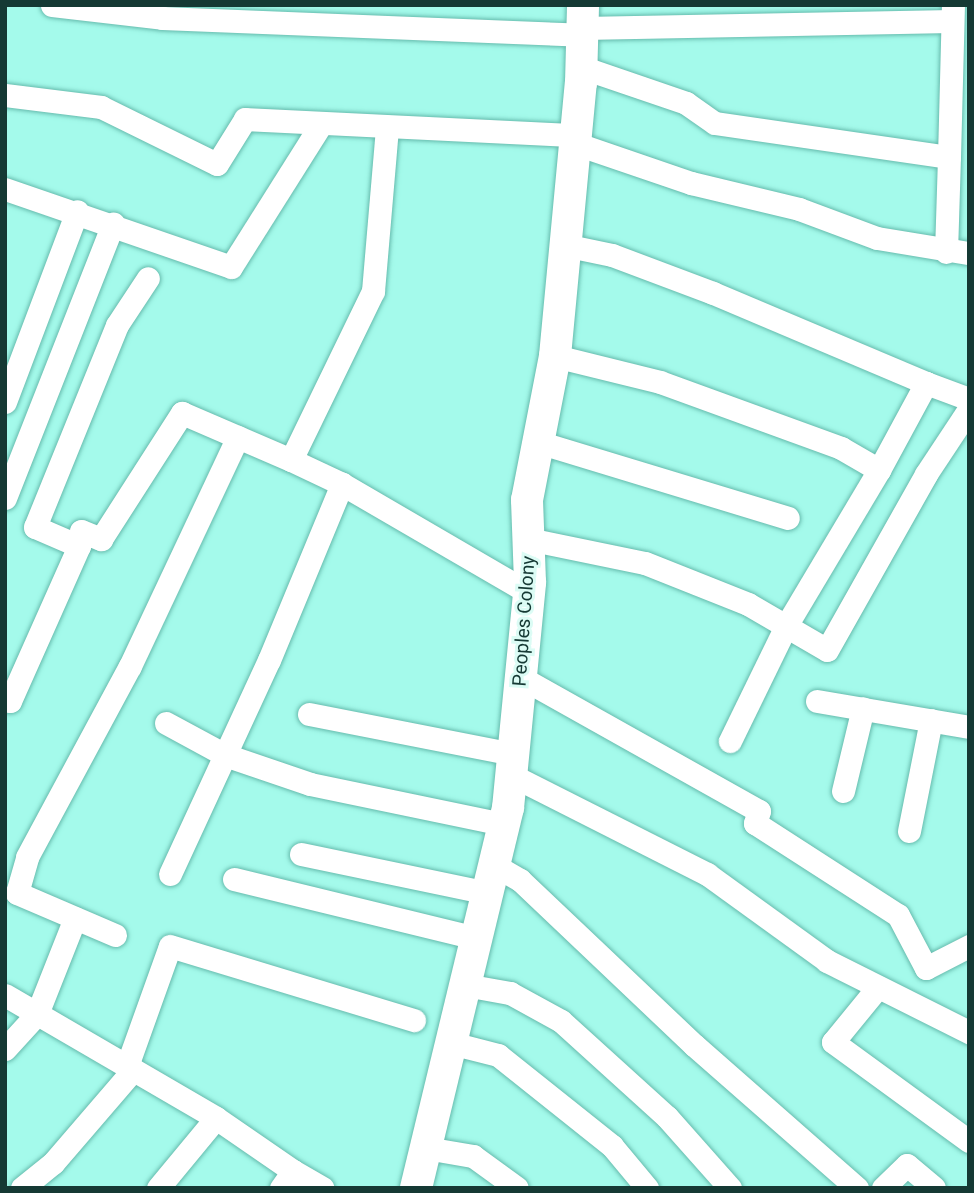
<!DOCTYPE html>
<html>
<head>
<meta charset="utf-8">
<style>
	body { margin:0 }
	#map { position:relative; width:974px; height:1193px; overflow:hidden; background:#a4faeb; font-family:Roboto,sans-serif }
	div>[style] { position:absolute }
	.roads { filter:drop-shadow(0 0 2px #66bbad) drop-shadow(0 0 2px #66bbad) }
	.street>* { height:23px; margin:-11.5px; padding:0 11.5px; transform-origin:11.5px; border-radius:11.5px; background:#fff }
	.secondary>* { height:32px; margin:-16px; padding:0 16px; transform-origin:16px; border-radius:16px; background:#fff }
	span { translate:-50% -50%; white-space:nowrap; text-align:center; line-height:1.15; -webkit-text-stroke:6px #dcfcf5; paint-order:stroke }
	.street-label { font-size:19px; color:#153934 }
	.frame { position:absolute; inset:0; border:7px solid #153934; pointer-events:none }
</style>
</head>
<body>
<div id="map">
	<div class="roads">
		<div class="street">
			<i style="left:52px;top:5px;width:111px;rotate:6.7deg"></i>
			<i style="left:162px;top:18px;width:420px;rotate:2.3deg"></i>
			<i style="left:582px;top:28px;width:370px;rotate:-1.1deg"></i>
			<i style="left:581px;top:67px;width:111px;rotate:18.9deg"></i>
			<i style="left:686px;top:103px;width:35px;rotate:35deg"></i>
			<i style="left:715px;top:123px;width:236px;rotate:8.3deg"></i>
			<i style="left:949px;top:157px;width:95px;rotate:91.8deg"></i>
			<i style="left:5px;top:95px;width:97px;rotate:7.1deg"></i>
			<i style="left:101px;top:107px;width:129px;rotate:26.2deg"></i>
			<i style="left:217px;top:164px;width:53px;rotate:-58.1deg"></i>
			<i style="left:245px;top:119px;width:330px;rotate:2.8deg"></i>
			<i style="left:574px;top:143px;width:124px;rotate:18.9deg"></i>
			<i style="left:691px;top:183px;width:111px;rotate:13.5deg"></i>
			<i style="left:799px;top:209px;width:83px;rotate:20.4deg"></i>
			<i style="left:877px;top:238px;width:93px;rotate:9.3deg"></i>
			<i style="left:949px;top:157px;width:152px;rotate:-88.5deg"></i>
			<i style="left:5px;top:189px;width:239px;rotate:19deg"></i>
			<i style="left:231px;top:267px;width:169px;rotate:-57.8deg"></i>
			<i style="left:564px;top:245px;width:49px;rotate:11.8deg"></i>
			<i style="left:612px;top:255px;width:108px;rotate:20.6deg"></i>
			<i style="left:713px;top:293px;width:231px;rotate:22.9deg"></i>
			<i style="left:555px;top:356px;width:108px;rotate:13.9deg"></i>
			<i style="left:660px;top:382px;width:193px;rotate:20deg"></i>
			<i style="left:841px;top:448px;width:44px;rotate:30.1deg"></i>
			<i style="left:879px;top:470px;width:182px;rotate:120.8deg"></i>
			<i style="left:786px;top:626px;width:128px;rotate:116deg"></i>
			<i style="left:5px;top:402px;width:204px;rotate:-69.3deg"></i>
			<i style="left:538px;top:442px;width:261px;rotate:16.9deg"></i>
			<i style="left:879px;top:470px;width:99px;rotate:-61.6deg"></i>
			<i style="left:926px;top:383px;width:46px;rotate:20.4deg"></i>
			<i style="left:342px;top:484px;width:56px;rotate:-154.8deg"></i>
			<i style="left:291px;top:460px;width:188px;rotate:-64.1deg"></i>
			<i style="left:373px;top:291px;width:165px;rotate:-85.1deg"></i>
			<i style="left:5px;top:498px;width:295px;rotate:-68.5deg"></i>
			<i style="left:528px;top:539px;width:119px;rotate:11.6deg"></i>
			<i style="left:645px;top:563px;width:111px;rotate:21.7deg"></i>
			<i style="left:748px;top:604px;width:91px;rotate:30.2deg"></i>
			<i style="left:827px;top:650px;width:202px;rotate:-60.6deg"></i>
			<i style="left:926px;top:474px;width:78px;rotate:-56.5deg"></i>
			<i style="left:79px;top:546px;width:48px;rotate:-156.6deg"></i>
			<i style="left:35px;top:527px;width:218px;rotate:-67.9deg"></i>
			<i style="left:117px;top:325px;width:56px;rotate:-56.6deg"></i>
			<i style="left:520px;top:677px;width:274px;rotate:29.3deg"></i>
			<i style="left:759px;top:811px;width:13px;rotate:108deg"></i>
			<i style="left:755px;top:823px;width:170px;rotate:32.8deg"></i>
			<i style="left:898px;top:915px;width:60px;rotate:62.2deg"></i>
			<i style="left:926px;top:968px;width:48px;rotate:-27.1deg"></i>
			<i style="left:5px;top:700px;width:5px;rotate:11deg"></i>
			<i style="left:10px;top:701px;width:170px;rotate:-66deg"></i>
			<i style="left:79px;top:546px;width:15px;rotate:-82deg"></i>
			<i style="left:81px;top:531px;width:22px;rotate:22deg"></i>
			<i style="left:101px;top:539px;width:150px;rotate:-57.3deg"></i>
			<i style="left:182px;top:413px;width:119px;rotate:23.3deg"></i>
			<i style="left:817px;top:701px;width:154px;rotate:9.7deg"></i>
			<i style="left:309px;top:714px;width:208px;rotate:11.1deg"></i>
			<i style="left:166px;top:723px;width:67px;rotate:28.5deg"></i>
			<i style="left:225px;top:755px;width:90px;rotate:18.8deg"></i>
			<i style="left:310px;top:784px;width:198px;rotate:11.7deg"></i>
			<i style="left:511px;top:775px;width:220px;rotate:26.8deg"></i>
			<i style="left:707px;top:874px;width:148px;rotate:35.9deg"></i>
			<i style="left:827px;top:961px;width:159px;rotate:26.6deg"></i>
			<i style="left:843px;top:791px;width:85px;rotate:-76.5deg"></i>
			<i style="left:909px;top:831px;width:113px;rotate:-78.8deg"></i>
			<i style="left:301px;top:854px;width:190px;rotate:11.8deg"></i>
			<i style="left:494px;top:865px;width:30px;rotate:30deg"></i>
			<i style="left:520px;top:880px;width:240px;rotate:43.5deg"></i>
			<i style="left:694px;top:1045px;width:217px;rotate:41.3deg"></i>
			<i style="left:170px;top:874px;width:236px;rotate:-65.2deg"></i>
			<i style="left:269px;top:660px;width:191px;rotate:-67.5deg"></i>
			<i style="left:342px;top:484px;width:216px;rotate:30.2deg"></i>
			<i style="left:234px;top:879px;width:249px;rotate:13.7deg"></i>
			<i style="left:115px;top:935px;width:107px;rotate:-156.8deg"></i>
			<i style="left:17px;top:893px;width:37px;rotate:-74deg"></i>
			<i style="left:27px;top:857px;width:217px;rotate:-61.7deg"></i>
			<i style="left:130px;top:666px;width:253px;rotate:-64.8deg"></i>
			<i style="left:465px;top:985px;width:46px;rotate:10.1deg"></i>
			<i style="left:510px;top:993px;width:58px;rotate:28.8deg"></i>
			<i style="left:561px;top:1021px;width:143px;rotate:42.2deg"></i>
			<i style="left:667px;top:1117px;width:95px;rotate:48.4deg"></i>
			<i style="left:878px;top:987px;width:71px;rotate:129.3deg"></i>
			<i style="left:833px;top:1042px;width:168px;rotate:36.1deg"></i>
			<i style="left:5px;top:995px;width:244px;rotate:30.2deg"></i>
			<i style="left:216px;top:1118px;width:91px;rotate:129.6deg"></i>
			<i style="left:451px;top:1043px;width:49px;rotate:14.3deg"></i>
			<i style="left:498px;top:1055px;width:146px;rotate:38.6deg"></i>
			<i style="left:612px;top:1146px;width:55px;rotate:50.2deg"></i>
			<i style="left:5px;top:1049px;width:47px;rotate:-47.6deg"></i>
			<i style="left:37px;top:1014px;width:103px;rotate:-68.4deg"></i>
			<i style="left:127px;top:1066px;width:127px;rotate:-70.3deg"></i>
			<i style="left:170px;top:946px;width:255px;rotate:16.9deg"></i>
			<i style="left:216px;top:1118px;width:93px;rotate:34.5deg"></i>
			<i style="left:293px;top:1171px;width:21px;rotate:125deg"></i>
			<i style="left:426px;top:1148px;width:48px;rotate:9.7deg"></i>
			<i style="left:473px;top:1156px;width:54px;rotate:36deg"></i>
			<i style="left:293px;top:1171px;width:34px;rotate:30deg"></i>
			<i style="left:22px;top:1188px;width:40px;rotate:-39deg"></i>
			<i style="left:53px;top:1163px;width:123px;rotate:-49.3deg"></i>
			<i style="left:883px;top:1188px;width:33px;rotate:-44deg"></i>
			<i style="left:907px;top:1165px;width:35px;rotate:40deg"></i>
		</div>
		<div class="secondary">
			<i style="left:416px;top:1188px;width:391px;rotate:-76.4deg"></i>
			<i style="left:508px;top:808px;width:227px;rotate:-84.4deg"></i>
			<i style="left:530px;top:582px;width:82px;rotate:-92.1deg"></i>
			<i style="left:527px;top:500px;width:147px;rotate:-79deg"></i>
			<i style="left:555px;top:356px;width:274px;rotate:-84.6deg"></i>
			<i style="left:581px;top:83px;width:78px;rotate:-88.5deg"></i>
		</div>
	</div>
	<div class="street-label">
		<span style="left:524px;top:621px;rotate:-86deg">Peoples Colony</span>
	</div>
	<div class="frame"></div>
</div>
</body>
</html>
